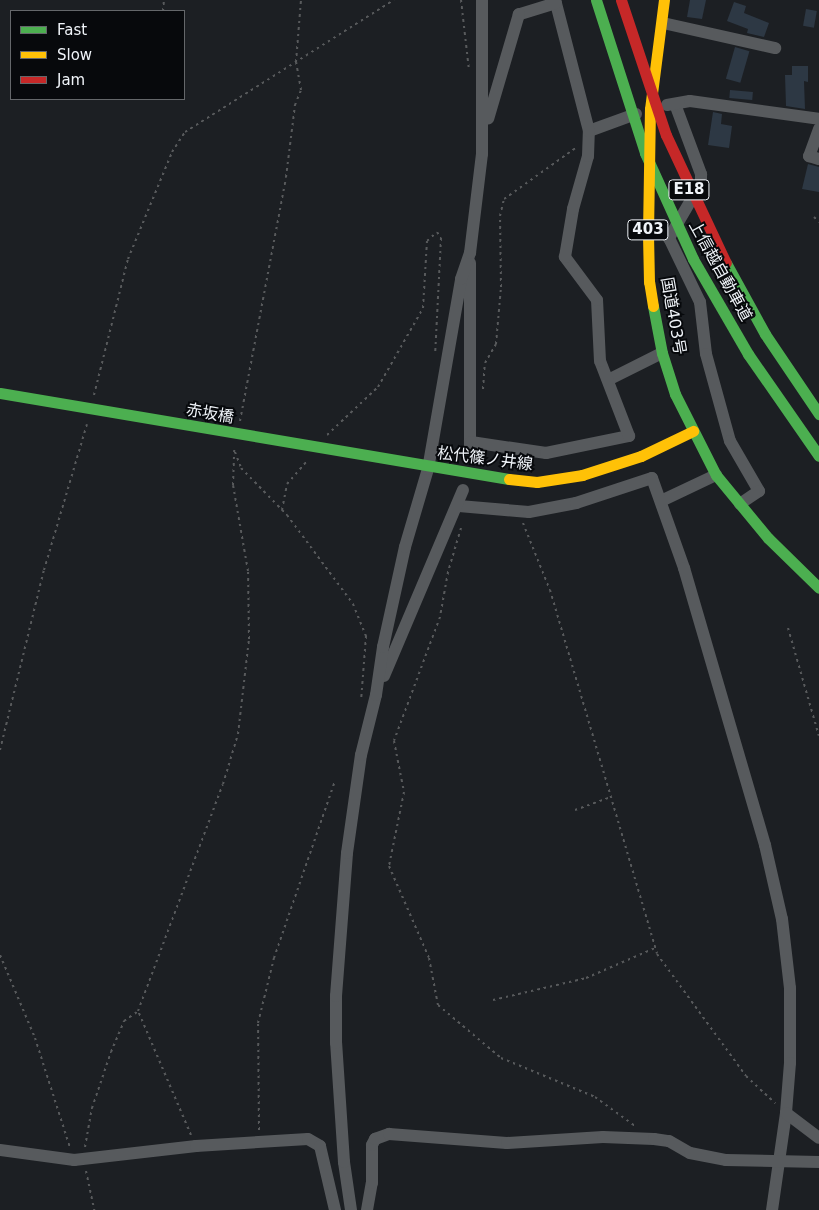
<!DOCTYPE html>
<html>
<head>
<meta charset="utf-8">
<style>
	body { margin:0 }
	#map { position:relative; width:819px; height:1210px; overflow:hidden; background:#1c1f23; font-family:"DejaVu Sans","Noto Sans JP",sans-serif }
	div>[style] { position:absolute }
	.building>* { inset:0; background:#2d3844; transform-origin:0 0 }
	.path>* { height:2px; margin-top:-1px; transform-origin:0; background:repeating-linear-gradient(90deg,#585a5c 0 2.5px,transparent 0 6.5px) }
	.street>* { height:12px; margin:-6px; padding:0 6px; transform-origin:6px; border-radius:6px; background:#575a5d }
	.fast>* { height:11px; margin:-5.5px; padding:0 5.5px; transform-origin:5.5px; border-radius:5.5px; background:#4caf50 }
	.slow>* { height:11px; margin:-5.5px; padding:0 5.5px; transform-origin:5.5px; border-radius:5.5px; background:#ffc107 }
	.jam>* { height:11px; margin:-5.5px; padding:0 5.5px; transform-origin:5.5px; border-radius:5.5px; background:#c62828 }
	span { translate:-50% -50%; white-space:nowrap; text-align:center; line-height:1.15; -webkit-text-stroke:4px #07090c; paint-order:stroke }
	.shield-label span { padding:1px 4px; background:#07090c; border:1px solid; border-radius:4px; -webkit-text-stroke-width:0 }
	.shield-label { font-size:15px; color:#eff3f8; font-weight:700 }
	.street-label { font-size:16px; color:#eff3f8 }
	.legend { position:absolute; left:10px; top:10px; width:175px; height:90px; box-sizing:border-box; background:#07090c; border:1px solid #64676a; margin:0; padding:6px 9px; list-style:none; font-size:15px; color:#eff3f8 }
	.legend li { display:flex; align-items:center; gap:10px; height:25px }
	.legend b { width:25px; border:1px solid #64676a }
</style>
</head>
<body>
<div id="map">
	<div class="building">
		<i style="clip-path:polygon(690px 0,706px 0,702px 19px,687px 17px)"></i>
		<i style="clip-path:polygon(734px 2px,746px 6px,744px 13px,769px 23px,764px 37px,747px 33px,748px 29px,727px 21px)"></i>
		<i style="left:806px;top:9px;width:11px;height:17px;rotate:10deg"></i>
		<i style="left:735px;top:47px;width:15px;height:33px;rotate:16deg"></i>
		<i style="clip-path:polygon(792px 66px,808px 66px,808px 82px,804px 81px,805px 109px,786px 106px,785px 75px,792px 75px)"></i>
		<i style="left:730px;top:90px;width:23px;height:8px;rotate:5deg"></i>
		<i style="clip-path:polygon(713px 112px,722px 114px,721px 124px,732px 126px,729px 148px,708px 145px)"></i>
		<i style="clip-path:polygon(808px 164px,819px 167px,819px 192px,802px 189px)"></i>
	</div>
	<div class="path">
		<i style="left:461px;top:0;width:70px;rotate:83.5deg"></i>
		<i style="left:163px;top:11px;width:11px;rotate:-85deg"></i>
		<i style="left:814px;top:217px;width:7px;rotate:45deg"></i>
		<i style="left:483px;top:389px;width:26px;rotate:-86deg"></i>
		<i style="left:485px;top:363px;width:22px;rotate:-60deg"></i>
		<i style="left:496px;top:344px;width:57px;rotate:-85deg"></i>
		<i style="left:501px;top:287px;width:71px;rotate:-90.8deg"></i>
		<i style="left:500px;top:216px;width:17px;rotate:-77deg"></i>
		<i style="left:504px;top:199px;width:90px;rotate:-35.5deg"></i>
		<i style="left:94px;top:395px;width:140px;rotate:-76deg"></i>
		<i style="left:128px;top:259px;width:116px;rotate:-67.6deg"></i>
		<i style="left:172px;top:152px;width:24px;rotate:-57deg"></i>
		<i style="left:185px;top:132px;width:247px;rotate:-32.3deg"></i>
		<i style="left:240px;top:421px;width:248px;rotate:-79.3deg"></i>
		<i style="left:286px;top:177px;width:73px;rotate:-82.9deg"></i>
		<i style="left:295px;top:105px;width:16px;rotate:-68deg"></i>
		<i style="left:301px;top:90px;width:28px;rotate:-100deg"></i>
		<i style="left:296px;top:62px;width:62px;rotate:-85.4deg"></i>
		<i style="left:327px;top:435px;width:70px;rotate:-43.3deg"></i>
		<i style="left:378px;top:387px;width:91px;rotate:-60.3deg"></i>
		<i style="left:423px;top:308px;width:67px;rotate:-86.6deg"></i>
		<i style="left:427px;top:241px;width:13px;rotate:-42deg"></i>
		<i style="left:437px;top:232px;width:7px;rotate:56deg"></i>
		<i style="left:441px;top:238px;width:117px;rotate:92.9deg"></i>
		<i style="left:235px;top:452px;width:17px;rotate:69deg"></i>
		<i style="left:241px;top:468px;width:66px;rotate:45.6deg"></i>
		<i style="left:287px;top:515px;width:111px;rotate:53.4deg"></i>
		<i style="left:353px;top:604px;width:35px;rotate:68deg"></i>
		<i style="left:366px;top:636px;width:65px;rotate:94.4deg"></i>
		<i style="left:282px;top:510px;width:26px;rotate:-79deg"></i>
		<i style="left:287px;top:484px;width:29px;rotate:-49deg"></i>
		<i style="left:523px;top:523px;width:72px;rotate:68.1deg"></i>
		<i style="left:550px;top:590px;width:379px;rotate:73.6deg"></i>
		<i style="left:657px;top:954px;width:151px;rotate:53.9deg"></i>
		<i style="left:746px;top:1076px;width:40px;rotate:43deg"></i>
		<i style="left:461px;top:528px;width:46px;rotate:106.5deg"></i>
		<i style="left:448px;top:572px;width:46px;rotate:100.1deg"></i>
		<i style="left:440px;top:617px;width:132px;rotate:110.4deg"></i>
		<i style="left:394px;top:741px;width:52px;rotate:78.9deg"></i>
		<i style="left:404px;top:792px;width:76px;rotate:101.5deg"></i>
		<i style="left:389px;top:866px;width:100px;rotate:66.5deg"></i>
		<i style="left:429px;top:958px;width:48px;rotate:79.2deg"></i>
		<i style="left:438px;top:1005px;width:82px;rotate:40.1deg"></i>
		<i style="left:501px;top:1058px;width:102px;rotate:22.5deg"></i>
		<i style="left:595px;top:1097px;width:49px;rotate:35.9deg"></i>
		<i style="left:788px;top:628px;width:112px;rotate:74deg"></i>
		<i style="left:0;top:750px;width:185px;rotate:-76.3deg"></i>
		<i style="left:44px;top:570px;width:152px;rotate:-73.6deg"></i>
		<i style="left:575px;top:810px;width:37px;rotate:-20deg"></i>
		<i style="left:0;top:955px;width:90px;rotate:67.1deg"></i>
		<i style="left:35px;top:1038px;width:115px;rotate:72.3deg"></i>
		<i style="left:493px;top:1000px;width:96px;rotate:-13.3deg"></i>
		<i style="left:586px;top:978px;width:75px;rotate:-23.5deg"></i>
		<i style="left:259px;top:1130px;width:107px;rotate:-90.5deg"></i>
		<i style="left:258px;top:1023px;width:67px;rotate:-76.2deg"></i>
		<i style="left:274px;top:958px;width:187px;rotate:-71deg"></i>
		<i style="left:191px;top:1135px;width:135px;rotate:-113.1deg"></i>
		<i style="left:138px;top:1011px;width:242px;rotate:-69.5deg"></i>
		<i style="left:223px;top:784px;width:52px;rotate:-73.3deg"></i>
		<i style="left:238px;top:734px;width:96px;rotate:-83.4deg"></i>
		<i style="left:249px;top:639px;width:68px;rotate:-90.8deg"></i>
		<i style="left:248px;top:571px;width:87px;rotate:-99.9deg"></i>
		<i style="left:233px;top:485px;width:35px;rotate:-88deg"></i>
		<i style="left:85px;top:1147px;width:40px;rotate:-80deg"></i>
		<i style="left:92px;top:1108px;width:59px;rotate:-71.3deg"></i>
		<i style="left:111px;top:1052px;width:34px;rotate:-67deg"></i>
		<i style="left:124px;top:1021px;width:16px;rotate:-35deg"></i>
		<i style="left:86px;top:1171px;width:40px;rotate:78deg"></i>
	</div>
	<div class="street">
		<i style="left:663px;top:23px;width:115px;rotate:12.6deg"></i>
		<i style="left:675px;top:104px;width:75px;rotate:69.6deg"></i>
		<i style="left:701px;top:174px;width:9px;rotate:90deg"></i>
		<i style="left:701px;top:183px;width:64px;rotate:120.2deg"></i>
		<i style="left:669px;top:238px;width:71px;rotate:64.2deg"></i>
		<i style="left:700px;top:302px;width:52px;rotate:83.4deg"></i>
		<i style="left:706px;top:354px;width:90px;rotate:74.6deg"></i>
		<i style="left:730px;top:441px;width:58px;rotate:59.9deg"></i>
		<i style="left:759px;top:491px;width:23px;rotate:146deg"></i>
		<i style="left:667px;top:105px;width:23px;rotate:-10deg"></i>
		<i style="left:690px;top:101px;width:130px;rotate:7.9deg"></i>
		<i style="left:819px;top:129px;width:29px;rotate:110deg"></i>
		<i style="left:809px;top:156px;width:10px;rotate:17deg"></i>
		<i style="left:589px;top:131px;width:50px;rotate:-19.9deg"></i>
		<i style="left:470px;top:263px;width:195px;rotate:90deg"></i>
		<i style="left:608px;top:380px;width:60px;rotate:-26.6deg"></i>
		<i style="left:471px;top:442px;width:76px;rotate:8.3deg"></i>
		<i style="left:546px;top:453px;width:85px;rotate:-11.6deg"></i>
		<i style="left:629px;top:436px;width:80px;rotate:-111.1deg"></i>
		<i style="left:600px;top:361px;width:61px;rotate:-92.8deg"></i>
		<i style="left:597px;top:300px;width:54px;rotate:-126.7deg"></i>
		<i style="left:565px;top:257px;width:49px;rotate:-80.5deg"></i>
		<i style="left:573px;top:209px;width:55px;rotate:-74.2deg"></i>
		<i style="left:588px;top:156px;width:25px;rotate:-88deg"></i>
		<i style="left:589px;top:131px;width:132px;rotate:-104.5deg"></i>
		<i style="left:556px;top:3px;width:39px;rotate:163deg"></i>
		<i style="left:519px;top:14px;width:109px;rotate:106.4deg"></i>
		<i style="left:661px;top:501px;width:61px;rotate:-25.3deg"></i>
		<i style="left:459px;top:506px;width:70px;rotate:4.9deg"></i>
		<i style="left:529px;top:512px;width:48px;rotate:-10.8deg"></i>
		<i style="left:576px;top:503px;width:80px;rotate:-18.2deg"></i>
		<i style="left:652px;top:478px;width:96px;rotate:70.4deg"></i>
		<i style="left:684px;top:568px;width:289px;rotate:73.7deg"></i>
		<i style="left:765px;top:845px;width:76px;rotate:77.1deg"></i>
		<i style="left:782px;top:919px;width:69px;rotate:83.4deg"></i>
		<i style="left:790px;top:988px;width:75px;rotate:90deg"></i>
		<i style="left:790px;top:1063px;width:50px;rotate:94.6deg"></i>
		<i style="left:786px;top:1113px;width:98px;rotate:98.2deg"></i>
		<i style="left:384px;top:676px;width:202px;rotate:-67deg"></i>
		<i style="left:786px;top:1113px;width:41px;rotate:37.1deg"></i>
		<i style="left:0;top:1150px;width:75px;rotate:7.7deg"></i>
		<i style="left:74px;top:1160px;width:123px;rotate:-6.5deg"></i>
		<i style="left:196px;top:1146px;width:112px;rotate:-3.6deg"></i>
		<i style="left:308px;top:1139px;width:14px;rotate:30deg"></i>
		<i style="left:320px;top:1146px;width:66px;rotate:76.8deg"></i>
		<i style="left:351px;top:1210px;width:49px;rotate:-98.3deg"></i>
		<i style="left:344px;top:1162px;width:119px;rotate:-93.8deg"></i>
		<i style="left:336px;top:1043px;width:47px;rotate:-90deg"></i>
		<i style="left:336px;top:996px;width:143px;rotate:-85.6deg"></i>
		<i style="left:347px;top:853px;width:99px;rotate:-81.9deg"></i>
		<i style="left:361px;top:755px;width:62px;rotate:-76deg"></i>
		<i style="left:376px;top:695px;width:49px;rotate:-81.7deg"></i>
		<i style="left:383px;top:647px;width:102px;rotate:-77.6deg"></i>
		<i style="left:405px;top:547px;width:81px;rotate:-73.6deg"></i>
		<i style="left:428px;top:469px;width:193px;rotate:-80.1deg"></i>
		<i style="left:461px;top:279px;width:28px;rotate:-71deg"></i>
		<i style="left:470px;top:253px;width:100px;rotate:-83.1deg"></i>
		<i style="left:482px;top:154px;width:154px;rotate:-90deg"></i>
		<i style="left:367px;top:1210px;width:27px;rotate:-80deg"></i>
		<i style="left:372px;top:1183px;width:38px;rotate:-90deg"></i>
		<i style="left:372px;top:1145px;width:7px;rotate:-63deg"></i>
		<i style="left:375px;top:1139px;width:15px;rotate:-20deg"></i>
		<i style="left:389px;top:1134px;width:118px;rotate:4.4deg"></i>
		<i style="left:507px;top:1143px;width:96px;rotate:-3.6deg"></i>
		<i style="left:603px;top:1137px;width:51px;rotate:2.2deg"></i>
		<i style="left:654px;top:1139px;width:15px;rotate:8deg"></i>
		<i style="left:669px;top:1141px;width:24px;rotate:30deg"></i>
		<i style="left:690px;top:1153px;width:37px;rotate:11deg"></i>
		<i style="left:726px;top:1160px;width:93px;rotate:1.2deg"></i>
	</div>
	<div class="fast">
		<i style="left:596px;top:0;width:161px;rotate:72.2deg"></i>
		<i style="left:645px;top:153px;width:116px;rotate:65.6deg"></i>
		<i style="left:693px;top:259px;width:110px;rotate:59.9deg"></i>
		<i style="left:748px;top:354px;width:124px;rotate:55.2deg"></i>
		<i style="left:726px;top:263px;width:81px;rotate:61.2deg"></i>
		<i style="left:765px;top:334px;width:97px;rotate:56deg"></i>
		<i style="left:653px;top:306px;width:48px;rotate:79.2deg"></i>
		<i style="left:662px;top:353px;width:43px;rotate:72.4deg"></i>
		<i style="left:675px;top:394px;width:91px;rotate:63.2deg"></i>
		<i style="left:716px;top:475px;width:82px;rotate:50.5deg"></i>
		<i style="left:768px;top:538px;width:71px;rotate:44.4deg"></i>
		<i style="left:0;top:393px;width:516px;rotate:9.59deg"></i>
	</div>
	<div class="slow">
		<i style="left:653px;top:306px;width:24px;rotate:-99deg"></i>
		<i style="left:649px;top:282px;width:48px;rotate:-91.2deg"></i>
		<i style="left:648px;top:234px;width:125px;rotate:-89.1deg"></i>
		<i style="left:650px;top:109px;width:110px;rotate:-82.7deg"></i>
		<i style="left:509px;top:479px;width:28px;rotate:6deg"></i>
		<i style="left:537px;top:482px;width:46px;rotate:-8.8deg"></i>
		<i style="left:582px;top:475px;width:62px;rotate:-17.9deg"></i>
		<i style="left:641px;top:456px;width:58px;rotate:-25.7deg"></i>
	</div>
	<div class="jam">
		<i style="left:621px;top:0;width:142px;rotate:71.6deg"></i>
		<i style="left:666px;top:135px;width:141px;rotate:64.9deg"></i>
	</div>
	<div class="shield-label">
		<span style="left:689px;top:190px">E18</span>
		<span style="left:648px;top:230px">403</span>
	</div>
	<div class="street-label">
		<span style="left:720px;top:271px;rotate:61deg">上信越自動車道</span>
		<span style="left:673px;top:316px;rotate:80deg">国道403号</span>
		<span style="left:210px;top:414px;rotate:10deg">赤坂橋</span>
		<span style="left:485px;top:459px;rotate:7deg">松代篠ノ井線</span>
	</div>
	<ul class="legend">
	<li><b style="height:6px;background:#4caf50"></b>Fast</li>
	<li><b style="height:6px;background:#ffc107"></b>Slow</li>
	<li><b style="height:6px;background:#c62828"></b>Jam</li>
	</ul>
</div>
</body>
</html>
